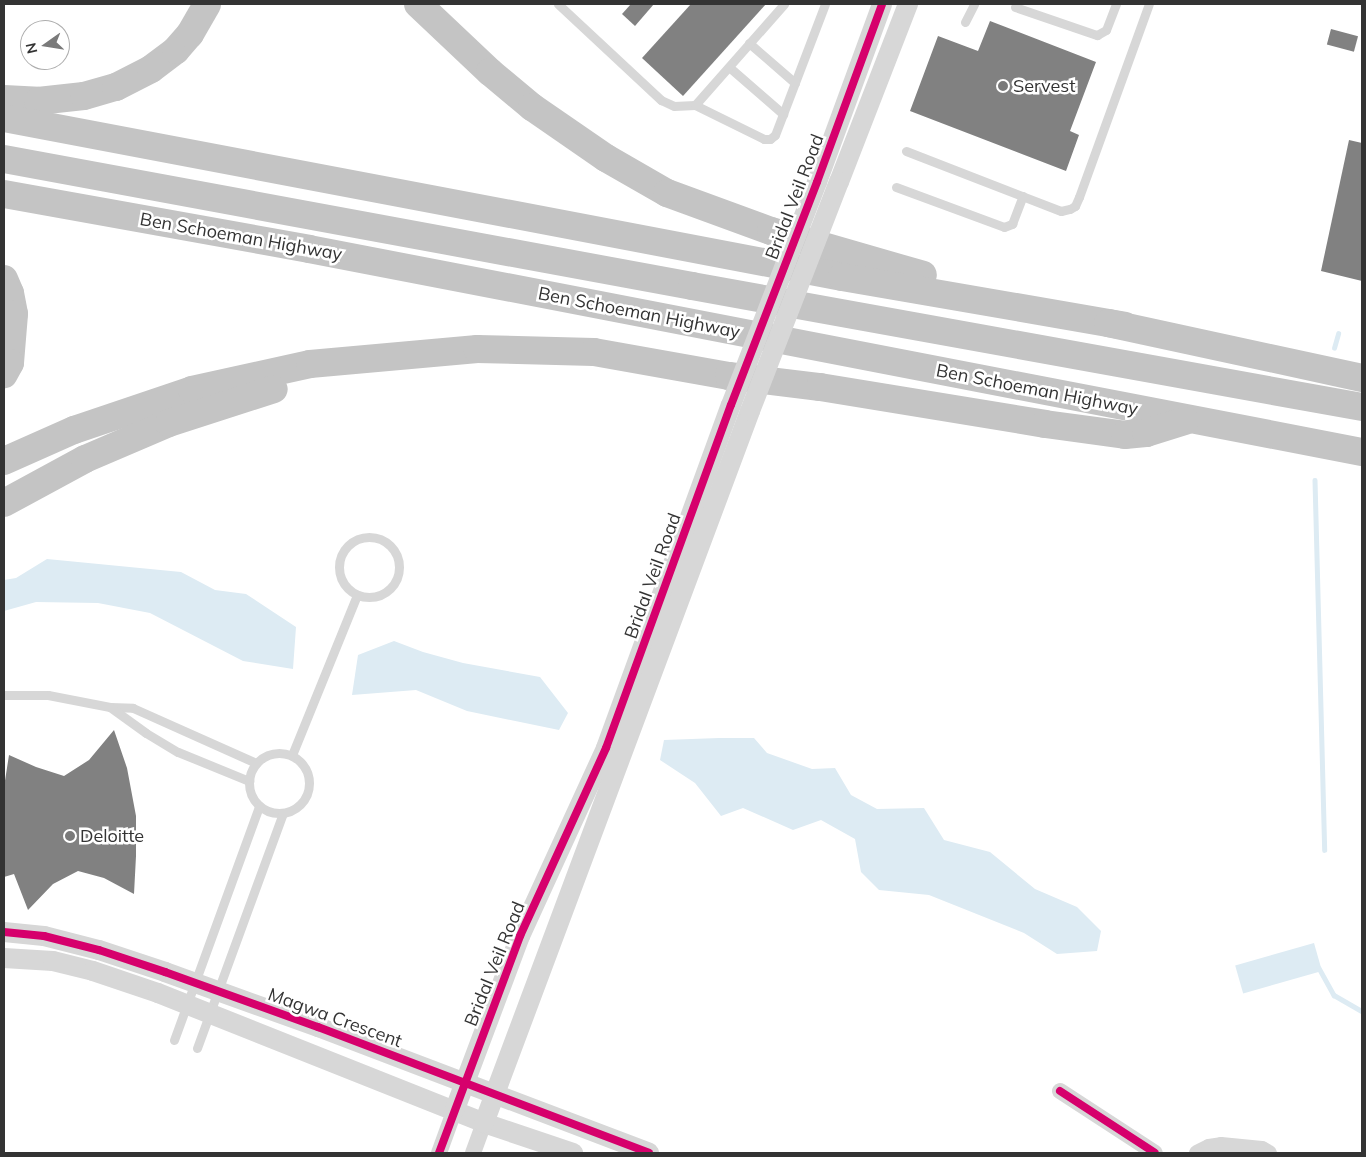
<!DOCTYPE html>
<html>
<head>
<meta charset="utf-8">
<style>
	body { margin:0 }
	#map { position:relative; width:1366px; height:1157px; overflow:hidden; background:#fff; font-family:Mulish,sans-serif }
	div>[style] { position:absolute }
	.water>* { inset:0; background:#ddebf3; transform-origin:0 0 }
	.stream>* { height:4.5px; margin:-2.25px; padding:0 2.25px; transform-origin:2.25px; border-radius:2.25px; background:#ddebf3 }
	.building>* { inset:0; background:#818181; transform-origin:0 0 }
	.service>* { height:9px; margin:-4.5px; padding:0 4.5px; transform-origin:4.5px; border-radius:4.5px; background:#d7d7d7 }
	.service>.ring { margin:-4.5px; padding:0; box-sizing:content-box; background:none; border:9px solid #d7d7d7; border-radius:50% }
	.minor>* { height:16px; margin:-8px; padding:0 8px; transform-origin:8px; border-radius:8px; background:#d7d7d7 }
	.tertiary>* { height:20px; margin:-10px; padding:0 10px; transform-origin:10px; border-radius:10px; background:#d7d7d7 }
	.motorway>* { height:28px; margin:-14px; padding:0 14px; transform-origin:14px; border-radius:14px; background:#c4c4c4 }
	.tertiary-bridge>* { height:20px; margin:-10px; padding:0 10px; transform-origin:10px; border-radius:10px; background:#d7d7d7 }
	.cycleway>* { height:8px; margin:-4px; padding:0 4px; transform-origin:4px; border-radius:4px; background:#d6006c }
	.dots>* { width:14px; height:14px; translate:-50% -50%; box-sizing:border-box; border:2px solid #fff; border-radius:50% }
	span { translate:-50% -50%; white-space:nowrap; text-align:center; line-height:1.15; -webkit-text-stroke:5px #fff; paint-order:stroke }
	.poi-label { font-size:18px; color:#333 }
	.left { translate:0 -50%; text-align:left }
	.street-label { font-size:18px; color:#333 }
	.frame { position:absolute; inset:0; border:5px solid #333; pointer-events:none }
	.north { position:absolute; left:20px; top:20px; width:50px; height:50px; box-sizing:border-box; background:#fff; border:1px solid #adadad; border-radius:50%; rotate:257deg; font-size:14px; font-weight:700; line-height:20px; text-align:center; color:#333 }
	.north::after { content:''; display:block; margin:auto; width:18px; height:22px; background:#7a7a7a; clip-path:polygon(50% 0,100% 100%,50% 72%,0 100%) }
</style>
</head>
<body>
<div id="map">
	<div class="water">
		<i style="clip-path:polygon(47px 559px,181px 572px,215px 590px,246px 594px,296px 627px,293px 669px,243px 661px,150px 613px,98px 603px,36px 602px,4px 611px,4px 580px,16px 578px)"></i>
		<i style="clip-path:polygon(394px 641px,423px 652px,463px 663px,540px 677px,568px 713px,559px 730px,467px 711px,416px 690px,352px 695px,358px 655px)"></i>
		<i style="clip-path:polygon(719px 738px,754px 738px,767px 753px,812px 769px,835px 768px,851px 795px,877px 809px,924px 808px,944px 840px,990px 852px,1035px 889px,1077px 907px,1101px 931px,1097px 951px,1057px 954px,1024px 933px,929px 895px,879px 890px,861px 872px,855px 839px,821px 820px,793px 830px,743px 808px,721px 816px,695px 783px,660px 760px,664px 740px)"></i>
		<i style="left:1314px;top:943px;width:29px;height:82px;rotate:74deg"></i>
	</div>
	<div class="stream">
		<i style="left:1334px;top:348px;width:15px;rotate:-74deg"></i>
		<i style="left:1315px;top:480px;width:370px;rotate:88.5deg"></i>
		<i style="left:1319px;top:968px;width:31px;rotate:61deg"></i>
		<i style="left:1334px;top:995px;width:32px;rotate:30deg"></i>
	</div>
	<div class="building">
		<i style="clip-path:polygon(631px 4px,654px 4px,635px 26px,622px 14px)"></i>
		<i style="clip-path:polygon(691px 4px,766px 4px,683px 96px,642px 58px)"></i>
		<i style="clip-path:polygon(990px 21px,1096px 62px,1070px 131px,1079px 135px,1066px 171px,910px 111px,938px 36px,978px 51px)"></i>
		<i style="left:1331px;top:29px;width:28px;height:16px;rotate:15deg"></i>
		<i style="clip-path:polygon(1349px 140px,1362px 143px,1362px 281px,1321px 271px)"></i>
		<i style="clip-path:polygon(114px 730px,127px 768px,136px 816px,136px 856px,134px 894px,104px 878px,78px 871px,53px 884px,28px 910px,14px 874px,4px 877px,4px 787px,9px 755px,36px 767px,64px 776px,89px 760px)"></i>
	</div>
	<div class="service">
		<i style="left:558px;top:4px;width:141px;rotate:43deg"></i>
		<i style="left:661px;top:100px;width:14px;rotate:25deg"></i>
		<i style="left:674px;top:106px;width:21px;rotate:-3deg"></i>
		<i style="left:695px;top:105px;width:77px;rotate:26.2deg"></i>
		<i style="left:764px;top:139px;width:6px"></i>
		<i style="left:770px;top:139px;width:6px;rotate:-39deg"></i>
		<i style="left:775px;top:135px;width:140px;rotate:-69.1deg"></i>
		<i style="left:1015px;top:7px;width:87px;rotate:18.9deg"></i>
		<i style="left:1097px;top:35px;width:10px;rotate:-29deg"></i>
		<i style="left:1106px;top:30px;width:28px;rotate:-69deg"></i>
		<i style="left:965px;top:22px;width:20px;rotate:-63deg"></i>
		<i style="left:749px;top:43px;width:61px;rotate:41deg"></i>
		<i style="left:729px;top:67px;width:72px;rotate:41deg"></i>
		<i style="left:695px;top:105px;width:135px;rotate:-48.6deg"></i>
		<i style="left:906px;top:151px;width:166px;rotate:21.2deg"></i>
		<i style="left:1061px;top:211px;width:9px;rotate:-13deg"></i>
		<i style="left:1070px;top:209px;width:6px;rotate:-31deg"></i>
		<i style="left:1075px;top:206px;width:10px;rotate:-66deg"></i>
		<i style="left:1079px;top:197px;width:205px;rotate:-70.1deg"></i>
		<i style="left:896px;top:187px;width:115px;rotate:20.3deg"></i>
		<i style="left:1004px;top:227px;width:9px;rotate:-21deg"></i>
		<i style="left:1012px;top:224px;width:30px;rotate:-69deg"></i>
		<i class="ring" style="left:339px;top:537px;width:51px;height:51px"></i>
		<i style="left:4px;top:695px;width:44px"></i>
		<i style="left:48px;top:695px;width:63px;rotate:11deg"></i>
		<i style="left:110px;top:707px;width:23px;rotate:2deg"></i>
		<i style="left:133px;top:708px;width:135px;rotate:24.1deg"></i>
		<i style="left:110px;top:707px;width:44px;rotate:35.8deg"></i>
		<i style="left:146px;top:733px;width:37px;rotate:31deg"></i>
		<i style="left:178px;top:752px;width:77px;rotate:22.2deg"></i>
		<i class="ring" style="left:249px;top:753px;width:51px;height:51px"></i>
		<i style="left:292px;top:755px;width:173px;rotate:-67.9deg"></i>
		<i style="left:174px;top:1040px;width:248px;rotate:-70deg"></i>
		<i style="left:197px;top:1048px;width:250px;rotate:-69.9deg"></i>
	</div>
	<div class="minor">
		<i style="left:1060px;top:1091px;width:113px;rotate:33.1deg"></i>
		<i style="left:439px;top:1153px;width:47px;rotate:-70deg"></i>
		<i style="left:473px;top:1153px;width:32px;rotate:-70deg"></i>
		<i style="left:1197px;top:1153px;width:13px;rotate:-27deg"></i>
		<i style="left:1209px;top:1147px;width:12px;rotate:-9deg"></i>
		<i style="left:1221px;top:1145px;width:41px;rotate:5.6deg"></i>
		<i style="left:1262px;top:1149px;width:8px;rotate:30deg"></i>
	</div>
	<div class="tertiary">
		<i style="left:817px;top:182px;width:189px;rotate:-69.9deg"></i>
		<i style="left:839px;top:182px;width:191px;rotate:-68.8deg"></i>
		<i style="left:4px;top:932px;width:40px;rotate:5.7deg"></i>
		<i style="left:44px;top:936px;width:57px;rotate:14.3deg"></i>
		<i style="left:99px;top:950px;width:70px;rotate:18.4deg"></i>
		<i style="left:165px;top:972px;width:163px;rotate:19.8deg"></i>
		<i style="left:318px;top:1027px;width:354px;rotate:20.8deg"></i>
		<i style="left:4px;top:958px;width:49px;rotate:3.5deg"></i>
		<i style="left:53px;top:961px;width:41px;rotate:14deg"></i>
		<i style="left:93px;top:971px;width:69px;rotate:18.7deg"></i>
		<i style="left:158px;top:993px;width:351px;rotate:21.7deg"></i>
		<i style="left:484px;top:1123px;width:94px;rotate:18.6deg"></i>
		<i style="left:455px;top:1109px;width:185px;rotate:-69.4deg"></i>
		<i style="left:520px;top:936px;width:207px;rotate:-65.4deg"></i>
		<i style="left:606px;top:748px;width:365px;rotate:-70deg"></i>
		<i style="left:484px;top:1123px;width:760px;rotate:-69.51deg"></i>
	</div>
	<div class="motorway">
		<i style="left:418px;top:4px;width:99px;rotate:43.4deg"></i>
		<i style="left:490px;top:72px;width:55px;rotate:39.8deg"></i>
		<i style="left:532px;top:107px;width:90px;rotate:34.6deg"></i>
		<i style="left:606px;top:158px;width:70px;rotate:29.8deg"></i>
		<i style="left:667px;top:193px;width:111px;rotate:20.1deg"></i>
		<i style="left:771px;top:231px;width:158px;rotate:16.1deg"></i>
		<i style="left:4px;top:99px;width:34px;rotate:3deg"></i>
		<i style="left:38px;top:101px;width:46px;rotate:-6.2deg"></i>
		<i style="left:84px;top:96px;width:33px;rotate:-16deg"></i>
		<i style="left:116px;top:87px;width:39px;rotate:-27deg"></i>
		<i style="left:151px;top:69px;width:31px;rotate:-37deg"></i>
		<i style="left:176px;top:50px;width:21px;rotate:-49deg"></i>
		<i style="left:190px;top:34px;width:34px;rotate:-60deg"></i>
		<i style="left:4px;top:118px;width:853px;rotate:10.74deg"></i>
		<i style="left:842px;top:277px;width:287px;rotate:9.8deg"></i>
		<i style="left:4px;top:159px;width:700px;rotate:10.46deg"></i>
		<i style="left:692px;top:286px;width:681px;rotate:10.24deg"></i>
		<i style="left:4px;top:194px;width:310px;rotate:10.2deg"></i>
		<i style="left:309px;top:249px;width:1072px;rotate:10.91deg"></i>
		<i style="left:4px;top:279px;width:15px;rotate:67deg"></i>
		<i style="left:10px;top:293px;width:21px;rotate:79deg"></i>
		<i style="left:14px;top:314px;width:49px;rotate:94.7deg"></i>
		<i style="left:10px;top:363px;width:13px;rotate:119deg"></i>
		<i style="left:1108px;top:323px;width:260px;rotate:12.2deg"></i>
		<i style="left:4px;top:461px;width:77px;rotate:-23.9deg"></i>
		<i style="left:74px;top:430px;width:125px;rotate:-18.7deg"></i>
		<i style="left:192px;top:390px;width:121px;rotate:-12.4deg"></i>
		<i style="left:310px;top:364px;width:168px;rotate:-5.1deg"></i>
		<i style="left:477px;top:349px;width:117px;rotate:1.5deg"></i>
		<i style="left:594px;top:352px;width:137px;rotate:10.1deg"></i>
		<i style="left:729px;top:376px;width:92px;rotate:6.9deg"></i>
		<i style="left:820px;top:387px;width:228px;rotate:9.3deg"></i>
		<i style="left:1045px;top:424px;width:81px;rotate:7.8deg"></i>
		<i style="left:1125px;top:435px;width:21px;rotate:-5deg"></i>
		<i style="left:1146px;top:433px;width:41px;rotate:-17.1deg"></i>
		<i style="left:4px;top:503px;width:92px;rotate:-28.5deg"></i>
		<i style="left:85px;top:459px;width:91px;rotate:-23.2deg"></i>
		<i style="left:169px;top:423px;width:110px;rotate:-17.9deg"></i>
	</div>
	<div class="tertiary-bridge">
		<i style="left:731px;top:405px;width:239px;rotate:-68.9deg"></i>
		<i style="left:750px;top:411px;width:246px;rotate:-68.8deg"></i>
	</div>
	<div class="cycleway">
		<i style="left:4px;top:932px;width:40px;rotate:5.7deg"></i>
		<i style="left:44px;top:936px;width:57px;rotate:14.3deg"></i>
		<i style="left:99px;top:950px;width:70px;rotate:18.4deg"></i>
		<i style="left:165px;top:972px;width:163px;rotate:19.8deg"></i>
		<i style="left:318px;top:1027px;width:354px;rotate:20.8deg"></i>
		<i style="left:1060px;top:1091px;width:113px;rotate:33.1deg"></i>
		<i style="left:439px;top:1153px;width:232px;rotate:-69.5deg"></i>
		<i style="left:520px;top:936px;width:207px;rotate:-65.4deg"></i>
		<i style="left:606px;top:748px;width:365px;rotate:-70deg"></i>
		<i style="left:731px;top:405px;width:239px;rotate:-68.9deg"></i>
		<i style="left:817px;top:182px;width:189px;rotate:-69.9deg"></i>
	</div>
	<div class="dots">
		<i style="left:1003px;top:86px;background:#7a7a7a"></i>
		<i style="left:70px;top:836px;background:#7a7a7a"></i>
	</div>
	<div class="poi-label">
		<span class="left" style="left:1013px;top:86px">Servest</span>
		<span class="left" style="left:80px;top:836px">Deloitte</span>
	</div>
	<div class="street-label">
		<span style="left:795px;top:197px;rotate:-69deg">Bridal Veil Road</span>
		<span style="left:241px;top:237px;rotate:10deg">Ben Schoeman Highway</span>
		<span style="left:639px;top:313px;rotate:11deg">Ben Schoeman Highway</span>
		<span style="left:1037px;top:390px;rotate:11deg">Ben Schoeman Highway</span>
		<span style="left:653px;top:576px;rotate:-70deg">Bridal Veil Road</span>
		<span style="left:495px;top:964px;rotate:-68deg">Bridal Veil Road</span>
		<span style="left:335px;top:1018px;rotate:20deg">Magwa Crescent</span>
	</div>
	<div class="frame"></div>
	<div class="north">N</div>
</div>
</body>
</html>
